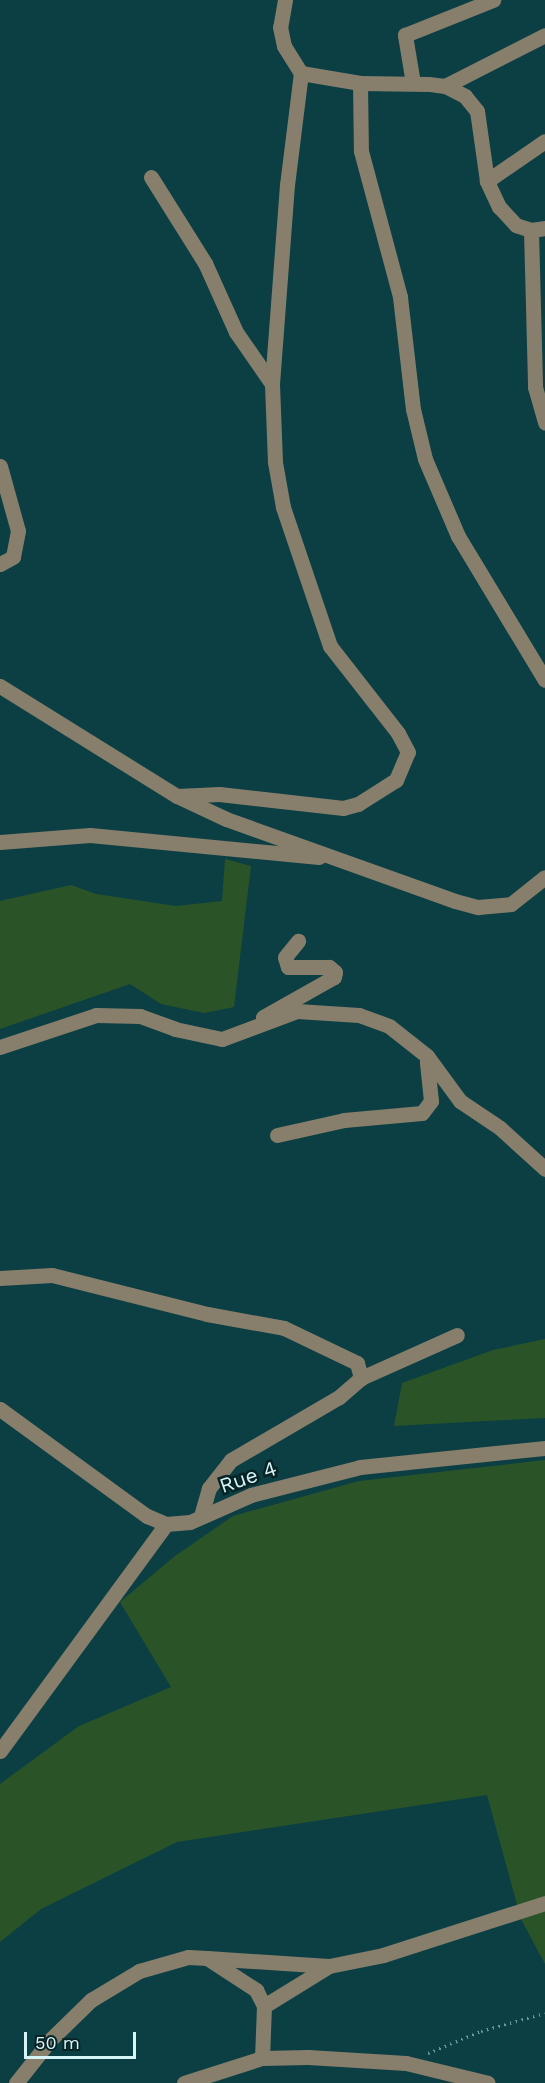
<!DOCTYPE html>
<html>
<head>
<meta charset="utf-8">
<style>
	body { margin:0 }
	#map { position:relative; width:545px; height:2083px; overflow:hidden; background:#0b3f43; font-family:"Work Sans",sans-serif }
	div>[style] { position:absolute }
	.green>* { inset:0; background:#2a5428 }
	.path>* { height:3px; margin-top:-1.5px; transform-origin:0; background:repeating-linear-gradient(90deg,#6f989b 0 1.5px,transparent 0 6px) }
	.minor>* { height:15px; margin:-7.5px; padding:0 7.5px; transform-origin:7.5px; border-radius:7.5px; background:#887e6c }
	span { translate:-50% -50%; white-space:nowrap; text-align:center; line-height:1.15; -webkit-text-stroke:5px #082325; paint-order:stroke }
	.street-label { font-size:21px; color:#d6f5f7 }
	.scale { position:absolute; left:24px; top:2032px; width:112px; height:27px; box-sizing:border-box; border:3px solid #d6f5f7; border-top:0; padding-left:8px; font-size:18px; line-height:21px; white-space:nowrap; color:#d6f5f7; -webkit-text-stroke:4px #082325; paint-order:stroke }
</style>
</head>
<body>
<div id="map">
	<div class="green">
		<i style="clip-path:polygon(225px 859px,251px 866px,234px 1007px,204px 1013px,161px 1004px,130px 984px,0 1029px,0 901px,71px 885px,96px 894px,176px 906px,222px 901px)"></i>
		<i style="clip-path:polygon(545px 1339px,545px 1418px,394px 1426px,402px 1383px,493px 1350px)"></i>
		<i style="clip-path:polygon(545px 1460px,545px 1964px,521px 1919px,487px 1795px,177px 1842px,41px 1909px,0 1942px,0 1784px,79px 1726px,171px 1687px,120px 1602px,175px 1556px,233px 1516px,359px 1481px)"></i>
	</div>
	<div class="path">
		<i style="left:428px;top:2053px;width:57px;rotate:-22.5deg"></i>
		<i style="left:481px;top:2031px;width:66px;rotate:-15.7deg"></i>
	</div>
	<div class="minor">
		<i style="left:285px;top:0;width:27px;rotate:100deg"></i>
		<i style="left:280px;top:27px;width:19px;rotate:78deg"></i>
		<i style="left:284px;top:46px;width:32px;rotate:58deg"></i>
		<i style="left:301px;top:73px;width:60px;rotate:9.6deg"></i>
		<i style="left:413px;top:83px;width:49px;rotate:-99.5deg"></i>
		<i style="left:405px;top:35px;width:95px;rotate:-21.7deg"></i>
		<i style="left:445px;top:86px;width:112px;rotate:-27deg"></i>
		<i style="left:151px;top:177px;width:102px;rotate:57.9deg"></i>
		<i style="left:205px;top:263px;width:76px;rotate:65.8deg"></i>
		<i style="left:236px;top:332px;width:63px;rotate:55.3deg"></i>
		<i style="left:487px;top:181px;width:70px;rotate:-34.6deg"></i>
		<i style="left:545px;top:228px;width:14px;rotate:172deg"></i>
		<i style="left:531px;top:230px;width:16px;rotate:-162deg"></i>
		<i style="left:516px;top:225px;width:25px;rotate:-133deg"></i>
		<i style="left:499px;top:207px;width:29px;rotate:-115deg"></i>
		<i style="left:487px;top:181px;width:71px;rotate:-98.1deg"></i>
		<i style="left:477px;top:111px;width:19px;rotate:-129deg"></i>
		<i style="left:465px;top:96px;width:22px;rotate:-153deg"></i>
		<i style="left:445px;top:86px;width:17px;rotate:-173deg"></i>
		<i style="left:428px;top:84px;width:68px;rotate:-179.2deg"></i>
		<i style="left:360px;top:83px;width:68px;rotate:89.2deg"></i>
		<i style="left:361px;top:151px;width:151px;rotate:75deg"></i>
		<i style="left:400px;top:297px;width:113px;rotate:83.4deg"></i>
		<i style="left:413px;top:409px;width:51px;rotate:76.5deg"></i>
		<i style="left:425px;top:459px;width:84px;rotate:66.8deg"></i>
		<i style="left:458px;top:536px;width:168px;rotate:58.9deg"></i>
		<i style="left:531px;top:230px;width:157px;rotate:88.5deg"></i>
		<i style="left:535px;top:387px;width:37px;rotate:74deg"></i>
		<i style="left:0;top:466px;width:67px;rotate:74.5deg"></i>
		<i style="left:18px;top:531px;width:26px;rotate:101deg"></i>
		<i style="left:13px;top:557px;width:15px;rotate:152deg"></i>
		<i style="left:0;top:686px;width:208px;rotate:31.9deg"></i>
		<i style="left:177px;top:796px;width:54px;rotate:25.1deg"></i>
		<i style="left:226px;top:819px;width:243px;rotate:19.7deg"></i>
		<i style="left:455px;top:901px;width:24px;rotate:15deg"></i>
		<i style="left:478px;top:907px;width:33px;rotate:-5deg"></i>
		<i style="left:511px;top:904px;width:43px;rotate:-38.5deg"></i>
		<i style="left:177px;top:796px;width:42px;rotate:-2.7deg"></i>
		<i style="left:219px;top:794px;width:125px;rotate:6.4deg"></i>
		<i style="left:343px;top:808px;width:16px;rotate:-15deg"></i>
		<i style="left:358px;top:804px;width:45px;rotate:-32.3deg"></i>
		<i style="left:396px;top:780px;width:30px;rotate:-67deg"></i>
		<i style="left:408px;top:752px;width:21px;rotate:-118deg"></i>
		<i style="left:398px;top:733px;width:110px;rotate:-128deg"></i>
		<i style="left:330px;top:646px;width:147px;rotate:-108.7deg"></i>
		<i style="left:283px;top:507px;width:46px;rotate:-100.1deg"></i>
		<i style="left:275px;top:462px;width:78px;rotate:-92.2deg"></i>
		<i style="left:272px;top:384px;width:200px;rotate:-85.7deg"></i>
		<i style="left:287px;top:185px;width:113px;rotate:-82.9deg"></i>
		<i style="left:0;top:842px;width:90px;rotate:-4.4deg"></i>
		<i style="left:90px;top:835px;width:230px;rotate:5.5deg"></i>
		<i style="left:263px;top:1017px;width:81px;rotate:-29.4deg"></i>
		<i style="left:334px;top:977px;width:5px;rotate:-79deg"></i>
		<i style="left:335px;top:972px;width:8px;rotate:-140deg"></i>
		<i style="left:329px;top:967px;width:41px;rotate:180deg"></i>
		<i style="left:288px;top:967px;width:10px;rotate:-107deg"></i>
		<i style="left:285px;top:957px;width:21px;rotate:-51deg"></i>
		<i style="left:0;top:1047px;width:101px;rotate:-18.4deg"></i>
		<i style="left:96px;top:1015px;width:44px;rotate:1.3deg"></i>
		<i style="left:140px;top:1016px;width:37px;rotate:20deg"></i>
		<i style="left:175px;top:1029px;width:48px;rotate:12deg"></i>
		<i style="left:222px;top:1039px;width:80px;rotate:-20.5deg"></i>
		<i style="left:297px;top:1011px;width:62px;rotate:3.7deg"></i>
		<i style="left:359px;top:1015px;width:32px;rotate:20deg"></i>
		<i style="left:389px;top:1026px;width:48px;rotate:38.3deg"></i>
		<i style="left:427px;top:1056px;width:56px;rotate:53.7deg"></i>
		<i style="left:460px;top:1101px;width:48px;rotate:34deg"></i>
		<i style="left:500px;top:1128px;width:61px;rotate:42.3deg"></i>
		<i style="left:277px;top:1135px;width:69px;rotate:-12.6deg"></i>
		<i style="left:344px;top:1120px;width:78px;rotate:-5.1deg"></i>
		<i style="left:422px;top:1113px;width:15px;rotate:-53deg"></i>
		<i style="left:431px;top:1101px;width:39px;rotate:-96deg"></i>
		<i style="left:0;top:1278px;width:52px;rotate:-3.3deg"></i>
		<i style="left:52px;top:1275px;width:160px;rotate:14.1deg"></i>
		<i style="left:207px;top:1314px;width:78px;rotate:10.3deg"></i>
		<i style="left:284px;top:1328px;width:81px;rotate:25.6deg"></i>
		<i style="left:357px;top:1363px;width:16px;rotate:75deg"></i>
		<i style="left:361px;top:1378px;width:29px;rotate:139deg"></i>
		<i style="left:339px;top:1397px;width:125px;rotate:149.7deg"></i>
		<i style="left:231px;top:1460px;width:36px;rotate:128deg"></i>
		<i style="left:209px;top:1488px;width:29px;rotate:106deg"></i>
		<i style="left:361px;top:1378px;width:105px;rotate:-24.1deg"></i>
		<i style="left:0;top:1409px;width:182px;rotate:36.1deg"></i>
		<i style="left:147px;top:1516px;width:21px;rotate:23deg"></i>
		<i style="left:166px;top:1524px;width:24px;rotate:-5deg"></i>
		<i style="left:190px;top:1522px;width:67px;rotate:-23.9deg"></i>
		<i style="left:251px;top:1495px;width:113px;rotate:-14.4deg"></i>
		<i style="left:360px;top:1467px;width:186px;rotate:-5.9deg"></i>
		<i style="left:0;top:1751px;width:281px;rotate:-53.8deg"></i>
		<i style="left:207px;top:1958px;width:122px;rotate:3.8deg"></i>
		<i style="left:329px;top:1966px;width:55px;rotate:-11.5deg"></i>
		<i style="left:383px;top:1955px;width:170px;rotate:-17.8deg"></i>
		<i style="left:264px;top:2006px;width:76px;rotate:-31.6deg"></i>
		<i style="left:16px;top:2083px;width:56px;rotate:-51.5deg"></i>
		<i style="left:51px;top:2039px;width:56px;rotate:-44.3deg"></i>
		<i style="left:91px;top:2000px;width:56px;rotate:-31.1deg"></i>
		<i style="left:139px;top:1971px;width:51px;rotate:-15.9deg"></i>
		<i style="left:188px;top:1957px;width:19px;rotate:3deg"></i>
		<i style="left:207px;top:1958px;width:59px;rotate:33.1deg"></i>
		<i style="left:256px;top:1990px;width:18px;rotate:63deg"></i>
		<i style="left:264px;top:2006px;width:52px;rotate:92.2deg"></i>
		<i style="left:184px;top:2083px;width:82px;rotate:-17.8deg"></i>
		<i style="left:262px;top:2058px;width:46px;rotate:-1.2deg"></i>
		<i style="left:308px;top:2057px;width:98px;rotate:3.5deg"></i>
		<i style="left:406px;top:2063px;width:84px;rotate:13.7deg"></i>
	</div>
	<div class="street-label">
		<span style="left:248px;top:1477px;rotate:-19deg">Rue 4</span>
	</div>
	<div class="scale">50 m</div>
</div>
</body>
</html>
